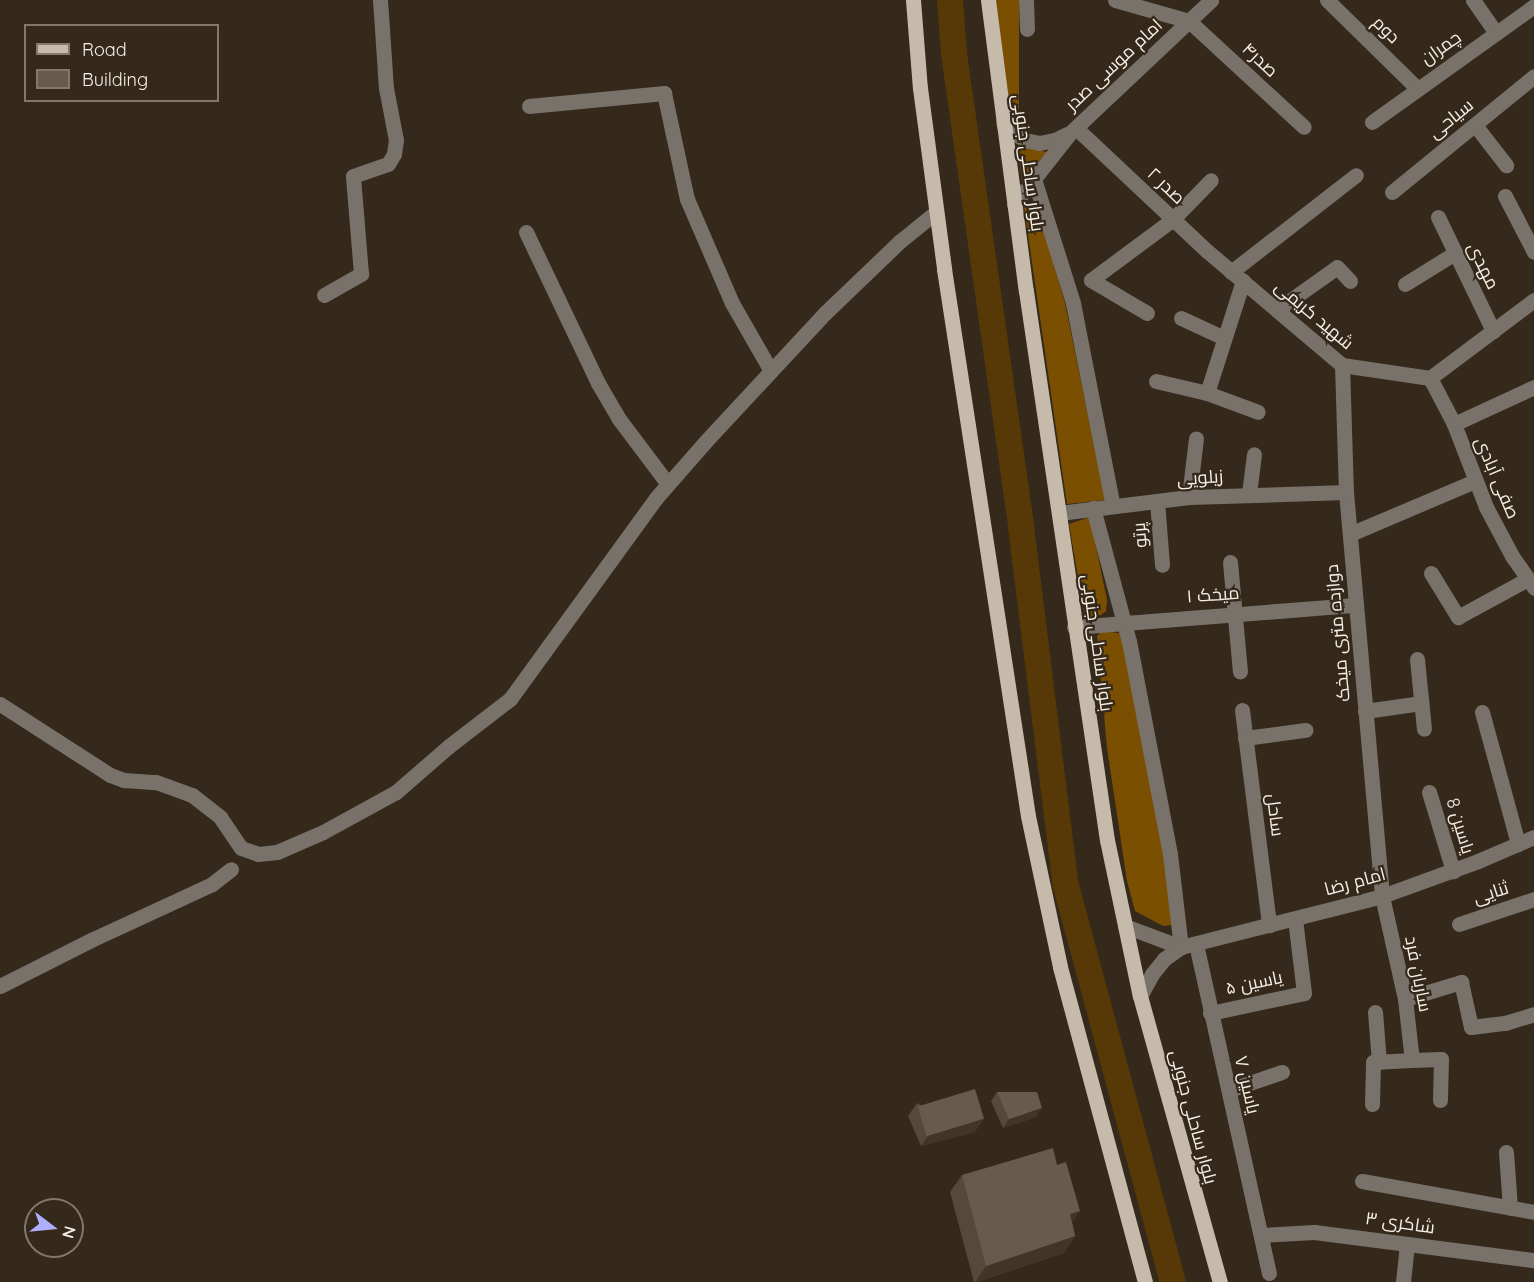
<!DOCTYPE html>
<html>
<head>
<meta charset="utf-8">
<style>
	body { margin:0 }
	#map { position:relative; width:1534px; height:1282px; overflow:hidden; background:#34291a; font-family:Quicksand,Cairo,sans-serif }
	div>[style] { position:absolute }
	.forest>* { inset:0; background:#7b4f01; transform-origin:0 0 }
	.river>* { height:26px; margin:-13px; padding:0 13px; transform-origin:13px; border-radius:13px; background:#573907 }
	.minor>* { height:15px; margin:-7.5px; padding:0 7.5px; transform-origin:7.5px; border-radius:7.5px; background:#78726b }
	.major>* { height:15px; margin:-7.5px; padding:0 7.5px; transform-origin:7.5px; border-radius:7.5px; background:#c6baab }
	.wall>* { inset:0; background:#55493b }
	.shaded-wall>* { inset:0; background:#413526 }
	.building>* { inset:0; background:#675b4d; transform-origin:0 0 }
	span { translate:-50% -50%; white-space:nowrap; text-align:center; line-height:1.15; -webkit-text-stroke:4.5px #34291a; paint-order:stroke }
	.street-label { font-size:18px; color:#f7efe6 }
	.legend { position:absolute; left:24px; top:24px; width:195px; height:78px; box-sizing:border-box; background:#34291a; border:2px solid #82786c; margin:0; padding:8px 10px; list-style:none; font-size:18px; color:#f7efe6 }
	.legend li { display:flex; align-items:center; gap:12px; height:30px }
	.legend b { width:30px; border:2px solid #82786c }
	.north { position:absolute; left:24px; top:1198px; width:60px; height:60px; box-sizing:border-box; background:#34291a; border:2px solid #82786c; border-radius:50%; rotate:106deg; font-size:16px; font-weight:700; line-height:24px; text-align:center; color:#f7efe6 }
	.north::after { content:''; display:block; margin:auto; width:21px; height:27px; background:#adaffb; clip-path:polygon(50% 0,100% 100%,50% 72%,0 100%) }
</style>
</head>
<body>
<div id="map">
	<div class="forest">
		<i style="left:996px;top:0;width:23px;height:126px"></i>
		<i style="clip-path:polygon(1017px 146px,1047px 152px,1022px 180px)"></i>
		<i style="clip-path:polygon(1029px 203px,1036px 205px,1065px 303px,1105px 500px,1067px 504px,1024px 207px)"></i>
		<i style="clip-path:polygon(1090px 517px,1107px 600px,1106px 611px,1101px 615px,1085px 618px,1069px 524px)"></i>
		<i style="clip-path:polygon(1102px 631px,1126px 634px,1175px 925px,1163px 926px,1135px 911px,1127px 881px,1107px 748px,1097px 636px)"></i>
	</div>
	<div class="river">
		<i style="left:950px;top:0;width:54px;rotate:85.8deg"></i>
		<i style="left:954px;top:54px;width:478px;rotate:81.9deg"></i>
		<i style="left:1021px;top:527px;width:362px;rotate:82.9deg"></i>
		<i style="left:1066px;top:886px;width:410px;rotate:74.9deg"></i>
	</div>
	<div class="minor">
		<i style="left:1026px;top:0;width:29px;rotate:88deg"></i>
		<i style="left:1115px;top:0;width:77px;rotate:15.8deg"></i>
		<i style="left:1189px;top:21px;width:156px;rotate:42.7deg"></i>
		<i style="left:1327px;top:0;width:127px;rotate:44.4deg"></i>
		<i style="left:1473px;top:0;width:40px;rotate:55.1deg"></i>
		<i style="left:529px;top:106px;width:136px;rotate:-5.5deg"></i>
		<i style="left:664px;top:93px;width:108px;rotate:77.8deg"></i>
		<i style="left:687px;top:199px;width:113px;rotate:66.6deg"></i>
		<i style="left:732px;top:303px;width:78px;rotate:60.2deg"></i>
		<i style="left:1372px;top:122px;width:199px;rotate:-35.6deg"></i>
		<i style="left:1475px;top:125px;width:51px;rotate:52.2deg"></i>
		<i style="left:1004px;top:126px;width:25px;rotate:34deg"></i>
		<i style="left:1025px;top:140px;width:14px;rotate:12deg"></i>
		<i style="left:1039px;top:143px;width:16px;rotate:-11deg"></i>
		<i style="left:1055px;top:140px;width:13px;rotate:-27deg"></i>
		<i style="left:1076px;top:128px;width:180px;rotate:43.2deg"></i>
		<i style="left:1207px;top:251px;width:177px;rotate:40.2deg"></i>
		<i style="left:1342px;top:365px;width:89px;rotate:8.4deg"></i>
		<i style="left:1430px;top:378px;width:130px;rotate:-36.9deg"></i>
		<i style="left:1034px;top:179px;width:130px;rotate:72.5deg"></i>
		<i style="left:1073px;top:303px;width:207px;rotate:78.9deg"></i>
		<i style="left:1392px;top:192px;width:183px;rotate:-39.2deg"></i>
		<i style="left:1505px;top:196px;width:63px;rotate:62.6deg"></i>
		<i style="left:1014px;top:204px;width:90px;rotate:-51.7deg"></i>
		<i style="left:1070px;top:133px;width:194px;rotate:-43.3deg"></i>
		<i style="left:1438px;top:217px;width:127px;rotate:64.2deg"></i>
		<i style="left:526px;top:232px;width:167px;rotate:64.5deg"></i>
		<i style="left:598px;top:383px;width:42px;rotate:59.7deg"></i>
		<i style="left:619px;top:419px;width:81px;rotate:53deg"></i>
		<i style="left:1231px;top:272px;width:158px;rotate:-37.8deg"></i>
		<i style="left:1405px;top:284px;width:59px;rotate:-31.8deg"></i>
		<i style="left:324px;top:295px;width:43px;rotate:-29.6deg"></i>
		<i style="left:361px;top:274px;width:98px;rotate:-94.7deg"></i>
		<i style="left:353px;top:176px;width:37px;rotate:-19deg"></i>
		<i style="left:388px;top:164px;width:12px;rotate:-59deg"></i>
		<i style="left:394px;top:154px;width:14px;rotate:-82deg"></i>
		<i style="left:396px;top:140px;width:53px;rotate:-100.9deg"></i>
		<i style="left:386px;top:88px;width:88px;rotate:-93.9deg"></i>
		<i style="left:1278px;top:309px;width:72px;rotate:-35.4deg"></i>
		<i style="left:1337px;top:267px;width:19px;rotate:47deg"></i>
		<i style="left:1147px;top:313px;width:65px;rotate:-149.5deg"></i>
		<i style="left:1091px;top:280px;width:102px;rotate:-36.6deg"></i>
		<i style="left:1173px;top:219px;width:54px;rotate:-45.7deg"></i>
		<i style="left:1181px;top:318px;width:47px;rotate:24.9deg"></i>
		<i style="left:1342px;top:365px;width:127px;rotate:88.2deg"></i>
		<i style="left:1346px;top:492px;width:406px;rotate:84.9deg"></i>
		<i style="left:1382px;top:896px;width:106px;rotate:77.4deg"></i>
		<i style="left:1405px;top:999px;width:61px;rotate:83.5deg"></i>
		<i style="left:1430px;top:378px;width:52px;rotate:62.4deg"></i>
		<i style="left:1454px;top:424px;width:89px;rotate:68.9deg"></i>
		<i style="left:1486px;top:507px;width:55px;rotate:62deg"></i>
		<i style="left:1512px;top:556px;width:39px;rotate:55deg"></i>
		<i style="left:1156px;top:381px;width:52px;rotate:13.2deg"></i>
		<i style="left:1207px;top:393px;width:54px;rotate:20.4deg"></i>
		<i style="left:1207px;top:393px;width:118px;rotate:-72.2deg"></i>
		<i style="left:1454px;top:424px;width:88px;rotate:-24.8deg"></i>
		<i style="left:1249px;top:494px;width:40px;rotate:-82.9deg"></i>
		<i style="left:1189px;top:497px;width:59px;rotate:-83.2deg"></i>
		<i style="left:1157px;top:501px;width:64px;rotate:85.5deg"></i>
		<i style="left:1093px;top:508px;width:138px;rotate:74.9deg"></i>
		<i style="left:1129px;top:641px;width:217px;rotate:79.1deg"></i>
		<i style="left:1170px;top:854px;width:94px;rotate:83.3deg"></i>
		<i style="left:1059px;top:513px;width:131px;rotate:-7deg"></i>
		<i style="left:1189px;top:497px;width:157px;rotate:-1.8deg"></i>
		<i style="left:1350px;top:534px;width:136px;rotate:-23deg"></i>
		<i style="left:1230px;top:562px;width:110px;rotate:84.8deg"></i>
		<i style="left:1431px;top:573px;width:52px;rotate:58.5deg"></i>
		<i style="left:1458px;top:617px;width:77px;rotate:-28.6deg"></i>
		<i style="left:1074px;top:627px;width:282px;rotate:-4.5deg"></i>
		<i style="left:1417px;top:659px;width:70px;rotate:84.3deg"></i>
		<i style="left:0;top:704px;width:131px;rotate:32.8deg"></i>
		<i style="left:110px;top:775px;width:15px;rotate:20deg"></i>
		<i style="left:124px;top:780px;width:32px;rotate:4deg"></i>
		<i style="left:156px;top:782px;width:38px;rotate:20deg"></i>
		<i style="left:192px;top:795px;width:36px;rotate:38deg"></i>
		<i style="left:220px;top:817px;width:37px;rotate:56deg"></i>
		<i style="left:241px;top:848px;width:18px;rotate:19deg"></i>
		<i style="left:258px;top:854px;width:19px;rotate:-6deg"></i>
		<i style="left:277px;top:852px;width:50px;rotate:-23.5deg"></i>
		<i style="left:323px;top:832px;width:83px;rotate:-28.7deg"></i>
		<i style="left:396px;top:792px;width:70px;rotate:-41deg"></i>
		<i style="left:449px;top:746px;width:77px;rotate:-37.6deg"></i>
		<i style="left:510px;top:699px;width:248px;rotate:-54deg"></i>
		<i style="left:656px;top:498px;width:74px;rotate:-48.8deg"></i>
		<i style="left:705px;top:442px;width:176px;rotate:-47.1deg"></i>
		<i style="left:825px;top:313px;width:103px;rotate:-43.8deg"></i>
		<i style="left:899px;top:242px;width:48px;rotate:-39deg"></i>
		<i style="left:1242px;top:710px;width:217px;rotate:82.8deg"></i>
		<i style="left:1365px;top:711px;width:57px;rotate:-8.1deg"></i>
		<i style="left:1482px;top:712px;width:137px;rotate:74.7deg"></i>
		<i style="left:1245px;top:738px;width:61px;rotate:-7.6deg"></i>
		<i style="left:1429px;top:792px;width:83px;rotate:73.1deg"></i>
		<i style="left:1459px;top:924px;width:79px;rotate:-18.4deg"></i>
		<i style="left:1125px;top:926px;width:60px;rotate:20.6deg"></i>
		<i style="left:1196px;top:944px;width:337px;rotate:77.5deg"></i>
		<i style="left:0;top:986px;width:102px;rotate:-26.8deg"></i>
		<i style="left:91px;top:940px;width:133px;rotate:-24.8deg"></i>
		<i style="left:212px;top:884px;width:24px;rotate:-38deg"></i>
		<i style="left:1140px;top:996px;width:25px;rotate:-61deg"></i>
		<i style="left:1152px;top:974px;width:19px;rotate:-51deg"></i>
		<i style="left:1164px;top:959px;width:21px;rotate:-35deg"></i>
		<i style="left:1181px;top:947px;width:207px;rotate:-14.2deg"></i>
		<i style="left:1382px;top:896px;width:102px;rotate:-20deg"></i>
		<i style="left:1478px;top:861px;width:61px;rotate:-23.2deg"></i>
		<i style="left:1405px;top:999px;width:59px;rotate:-16.9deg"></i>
		<i style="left:1461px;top:982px;width:46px;rotate:77.5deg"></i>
		<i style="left:1471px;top:1027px;width:34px;rotate:-7deg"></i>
		<i style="left:1505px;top:1023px;width:30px;rotate:-17deg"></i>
		<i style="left:1375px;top:1012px;width:50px;rotate:85.4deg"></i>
		<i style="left:1210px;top:1013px;width:96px;rotate:-12deg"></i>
		<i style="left:1304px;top:993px;width:75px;rotate:-96.9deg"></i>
		<i style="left:1229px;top:1090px;width:56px;rotate:-18.8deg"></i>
		<i style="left:1372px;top:1104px;width:42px;rotate:-88.6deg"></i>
		<i style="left:1373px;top:1062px;width:39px;rotate:-3deg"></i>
		<i style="left:1412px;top:1060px;width:29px;rotate:-2deg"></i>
		<i style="left:1441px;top:1059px;width:41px;rotate:91.4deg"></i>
		<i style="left:1506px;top:1152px;width:56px;rotate:85.9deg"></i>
		<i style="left:1362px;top:1181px;width:175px;rotate:10.2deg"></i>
		<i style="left:1261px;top:1235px;width:53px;rotate:-3.2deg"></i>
		<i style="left:1314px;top:1232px;width:222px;rotate:7.3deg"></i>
		<i style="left:1403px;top:1282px;width:38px;rotate:-84deg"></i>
	</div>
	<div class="major">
		<i style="left:913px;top:0;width:88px;rotate:85.5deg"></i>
		<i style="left:920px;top:88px;width:183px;rotate:82.4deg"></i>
		<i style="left:944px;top:269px;width:553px;rotate:81.27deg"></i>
		<i style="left:1028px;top:816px;width:154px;rotate:78deg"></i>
		<i style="left:1060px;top:967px;width:326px;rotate:74.9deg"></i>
		<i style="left:988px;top:0;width:293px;rotate:82.6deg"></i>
		<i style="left:1026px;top:291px;width:555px;rotate:81.61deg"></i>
		<i style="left:1107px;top:840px;width:159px;rotate:78.1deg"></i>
		<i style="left:1140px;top:996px;width:297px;rotate:74.4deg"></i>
	</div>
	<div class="wall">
		<i style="clip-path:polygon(997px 1092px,1036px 1117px,1003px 1128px,991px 1101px)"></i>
		<i style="clip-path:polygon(917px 1103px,975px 1132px,921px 1146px,908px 1116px)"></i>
		<i style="clip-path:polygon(1057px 1165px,1080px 1211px,1072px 1222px,1075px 1236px,1064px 1253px,977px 1282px,974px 1282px,950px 1192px,962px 1175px)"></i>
	</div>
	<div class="shaded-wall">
		<i style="clip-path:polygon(1042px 1108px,1036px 1117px,1003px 1128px,1009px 1119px)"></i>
		<i style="clip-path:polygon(984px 1119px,975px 1132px,921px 1146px,930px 1133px)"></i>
		<i style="clip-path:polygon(1080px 1211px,1068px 1228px,1070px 1214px)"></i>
		<i style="clip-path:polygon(1075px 1236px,1064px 1253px,977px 1282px,975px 1282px,986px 1266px)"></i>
	</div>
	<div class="building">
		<i style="left:975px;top:1089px;width:31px;height:60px;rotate:73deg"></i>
		<i style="clip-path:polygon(997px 1092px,1037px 1092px,1042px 1108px,1009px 1119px)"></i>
		<i style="clip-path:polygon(1053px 1148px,1057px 1165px,1066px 1162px,1080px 1211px,1070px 1214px,1075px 1236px,986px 1266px,962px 1175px)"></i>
	</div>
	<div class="street-label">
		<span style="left:1386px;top:30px;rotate:45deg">دوم</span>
		<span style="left:1441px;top:48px;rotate:-35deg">چمران</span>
		<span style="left:1260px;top:60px;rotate:43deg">صدر۴</span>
		<span style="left:1114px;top:65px;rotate:-43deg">امام موسی صدر</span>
		<span style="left:1451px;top:119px;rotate:-39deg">سیاحی</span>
		<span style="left:1028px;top:163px;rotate:82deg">بلوار ساحلی جنوبی</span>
		<span style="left:1166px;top:186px;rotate:43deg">صدر ۲</span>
		<span style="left:1483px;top:266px;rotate:64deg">مهدی</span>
		<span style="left:1314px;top:315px;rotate:40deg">شهید کریمی</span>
		<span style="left:1200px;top:478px;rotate:-4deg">زیلویی</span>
		<span style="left:1497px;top:478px;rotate:67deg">صفی آبادی</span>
		<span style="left:1140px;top:535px;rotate:-95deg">پرتو</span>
		<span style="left:1213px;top:595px;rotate:-4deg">میخک ۱</span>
		<span style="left:1338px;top:633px;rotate:-95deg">دوازده متری میخک</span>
		<span style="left:1097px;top:643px;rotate:82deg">بلوار ساحلی جنوبی</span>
		<span style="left:1275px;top:815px;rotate:83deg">ساحل</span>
		<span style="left:1460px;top:826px;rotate:73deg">یاسین 8</span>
		<span style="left:1355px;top:882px;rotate:-15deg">امام رضا</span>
		<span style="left:1491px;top:893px;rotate:-18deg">ثنایی</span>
		<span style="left:1418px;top:974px;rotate:79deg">ساربان فرد</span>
		<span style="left:1254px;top:983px;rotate:-12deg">یاسین ۵</span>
		<span style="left:1247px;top:1085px;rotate:77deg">یاسین ۷</span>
		<span style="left:1193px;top:1117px;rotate:75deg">بلوار ساحلی جنوبی</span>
		<span style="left:1400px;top:1223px;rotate:8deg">شاکری ۳</span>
	</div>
	<ul class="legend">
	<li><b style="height:8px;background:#c6baab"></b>Road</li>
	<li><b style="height:16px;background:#675b4d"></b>Building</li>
	</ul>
	<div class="north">N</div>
</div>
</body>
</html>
